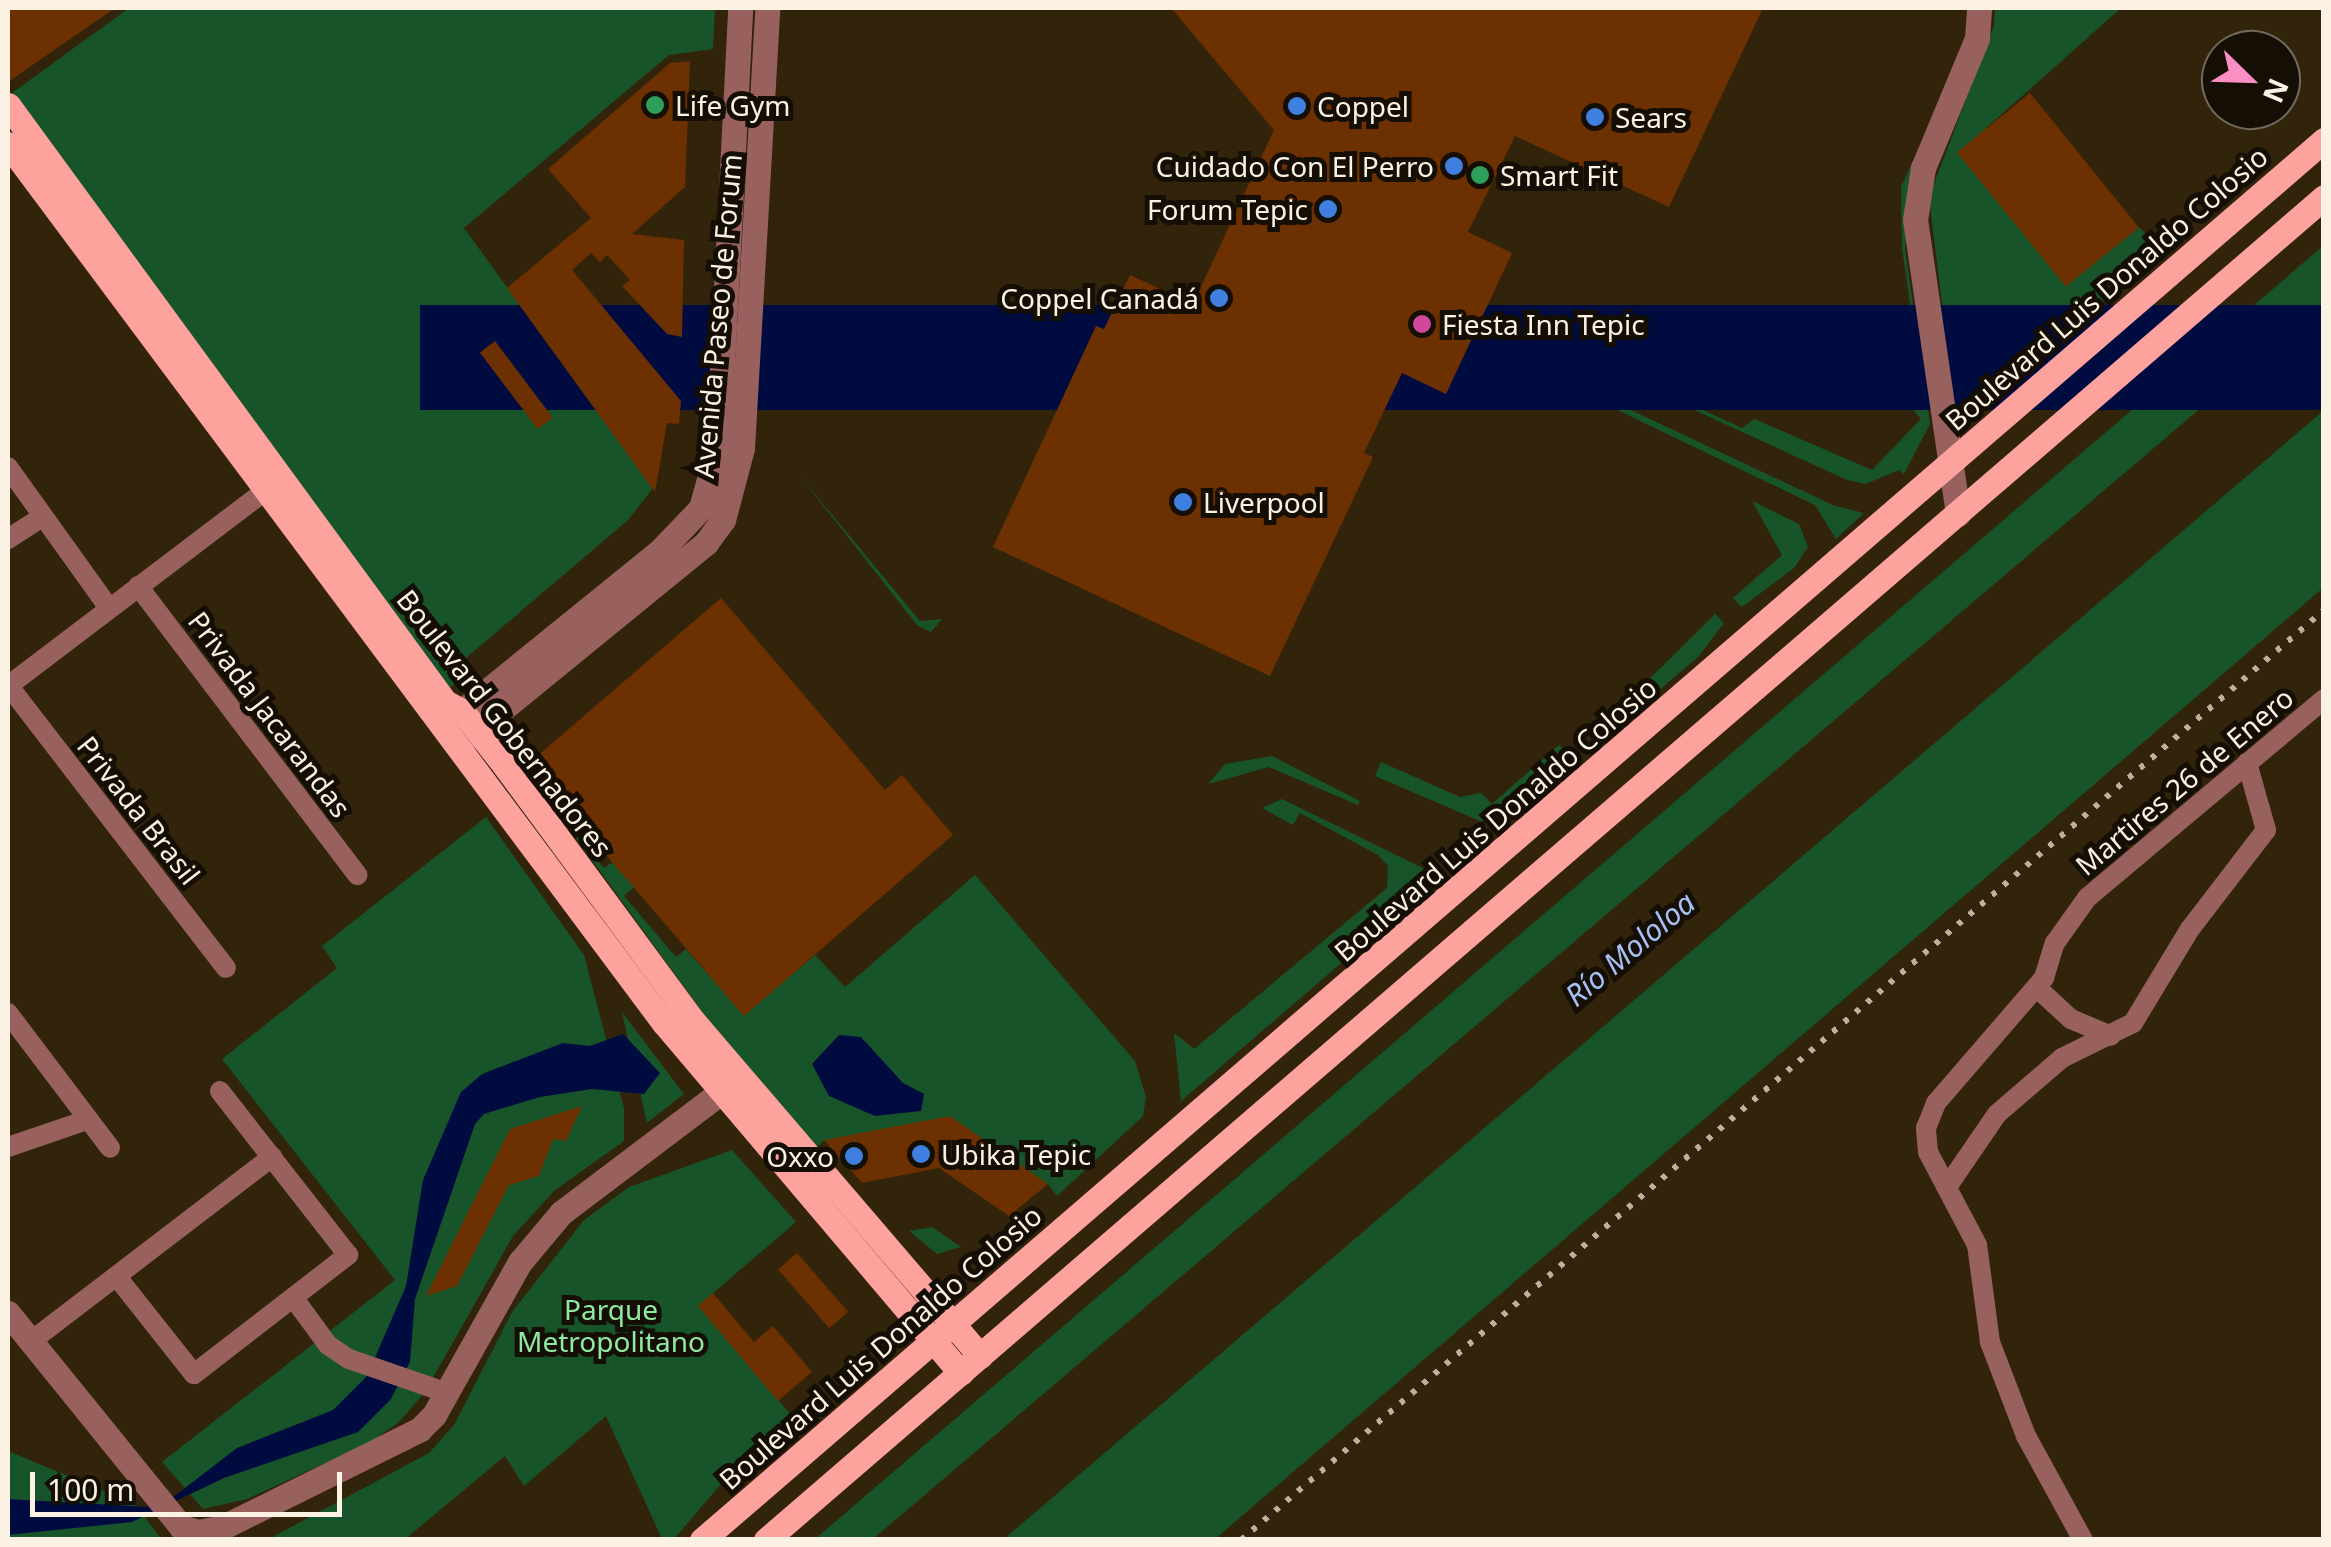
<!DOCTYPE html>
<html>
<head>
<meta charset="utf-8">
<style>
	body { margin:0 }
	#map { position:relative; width:2331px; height:1547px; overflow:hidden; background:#32240a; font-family:"Noto Sans",sans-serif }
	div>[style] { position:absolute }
	.green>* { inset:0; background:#185429 }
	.water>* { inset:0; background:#000b40; transform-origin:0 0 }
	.building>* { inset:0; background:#6d3000; transform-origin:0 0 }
	.minor>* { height:20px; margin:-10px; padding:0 10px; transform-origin:10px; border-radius:10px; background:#98615e }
	.tertiary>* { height:25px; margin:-12.5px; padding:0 12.5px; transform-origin:12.5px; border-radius:12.5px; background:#98615e }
	.primary>* { height:25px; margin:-12.5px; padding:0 12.5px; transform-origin:12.5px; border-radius:12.5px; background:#fea29e }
	.rail>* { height:6px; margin-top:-3px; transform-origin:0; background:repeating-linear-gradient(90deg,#bcb19e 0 5px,transparent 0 15px) }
	.dots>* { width:28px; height:28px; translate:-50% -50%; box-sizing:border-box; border:5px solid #140e05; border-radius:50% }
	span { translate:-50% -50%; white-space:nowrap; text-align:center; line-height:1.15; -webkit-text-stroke:10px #140e05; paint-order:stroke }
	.poi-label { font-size:28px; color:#fcf2e3 }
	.left { translate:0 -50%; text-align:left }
	.right { translate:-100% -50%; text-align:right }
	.street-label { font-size:28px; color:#fcf2e3 }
	.park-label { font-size:28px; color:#8fe9a1 }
	.water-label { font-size:30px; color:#a6c0f4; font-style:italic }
	.frame { position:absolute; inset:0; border:10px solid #fcf2e3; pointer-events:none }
	.north { position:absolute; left:2201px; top:30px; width:100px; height:100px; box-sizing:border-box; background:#140e05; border:2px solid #71695e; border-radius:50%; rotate:113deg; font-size:28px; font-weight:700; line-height:40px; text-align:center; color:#fcf2e3 }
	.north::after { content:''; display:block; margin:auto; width:35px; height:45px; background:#fb8fc3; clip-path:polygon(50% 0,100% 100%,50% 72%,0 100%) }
	.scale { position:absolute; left:30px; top:1472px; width:312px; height:45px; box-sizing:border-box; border:5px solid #fcf2e3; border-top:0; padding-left:12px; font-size:30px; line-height:35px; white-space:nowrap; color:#fcf2e3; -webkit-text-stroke:8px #140e05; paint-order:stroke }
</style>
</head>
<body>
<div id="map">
	<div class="green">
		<i style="clip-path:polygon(129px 8px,715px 8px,713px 49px,669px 55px,464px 228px,653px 488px,628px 520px,460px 663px,467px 674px,447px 690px,12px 93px)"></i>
		<i style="clip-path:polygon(1995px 8px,2121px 8px,1958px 153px,2066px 286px,2139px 227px,2162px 251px,1980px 409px,1963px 409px,1953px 395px,1929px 197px,1994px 26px)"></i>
		<i style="clip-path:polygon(1917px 152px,1905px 248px,1930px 424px,1904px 474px,1899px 470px,1866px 484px,1847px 480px,1596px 365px,1575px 342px,1571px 325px,1583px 330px,1598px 362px,1742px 428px,1754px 419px,1872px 470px,1921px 419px,1911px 407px,1919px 387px,1918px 359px,1902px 248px,1901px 187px)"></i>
		<i style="clip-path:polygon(2323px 246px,2323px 304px,873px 1539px,815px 1539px)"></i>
		<i style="clip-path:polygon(1584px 388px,1835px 506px,1864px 513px,1836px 539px,1815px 505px,1582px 393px)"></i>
		<i style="clip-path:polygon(2323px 411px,2323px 588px,1215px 1539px,1004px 1539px)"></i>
		<i style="clip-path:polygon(800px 476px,920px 621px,942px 619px,931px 632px,917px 625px)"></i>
		<i style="clip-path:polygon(1752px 501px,1799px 524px,1808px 547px,1794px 568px,1742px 607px,1733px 598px,1782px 555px)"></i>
		<i style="clip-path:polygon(1715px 614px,1724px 623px,1698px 657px,1612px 730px,1607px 725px,1595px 737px,1585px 727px,1622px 706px)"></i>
		<i style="clip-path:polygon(1559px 745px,1571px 758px,1487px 824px,1375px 776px,1381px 762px,1460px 797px,1481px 793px,1492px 804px)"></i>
		<i style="clip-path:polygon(1272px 756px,1360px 801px,1358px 805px,1269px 767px,1208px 784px,1225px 764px)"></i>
		<i style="clip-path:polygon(528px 764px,580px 824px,573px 831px,604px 868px,613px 862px,634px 887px,624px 896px,676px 957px,686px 949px,744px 1016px,815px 955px,845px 987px,975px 875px,1135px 1061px,1146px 1097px,1143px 1116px,1057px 1196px,1048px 1184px,825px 1140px,814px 1149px,725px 1043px,525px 768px)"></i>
		<i style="clip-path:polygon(1282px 799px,1441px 877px,1181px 1101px,1174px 1033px,1194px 1049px,1387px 888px,1388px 866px,1378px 855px,1300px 813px,1293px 825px,1262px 808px)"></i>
		<i style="clip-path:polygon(486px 817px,584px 955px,624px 1108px,624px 1141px,554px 1191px,513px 1236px,425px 1392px,399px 1422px,371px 1442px,247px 1499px,203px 1509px,162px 1462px,395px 1280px,222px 1059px,337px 968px,322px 946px)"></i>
		<i style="clip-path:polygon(622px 1012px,684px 1094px,647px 1123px)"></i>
		<i style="clip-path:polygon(732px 1150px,796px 1222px,698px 1306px,793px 1417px,738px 1464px,674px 1539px,662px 1539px,606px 1416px,524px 1486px,505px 1456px,405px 1539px,267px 1540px,429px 1453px,454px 1425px,512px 1312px,584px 1220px,629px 1187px)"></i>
		<i style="clip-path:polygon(932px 1227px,961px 1247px,937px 1254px,909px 1231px)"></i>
		<i style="clip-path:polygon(8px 1451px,135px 1504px,161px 1539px,8px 1539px)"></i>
	</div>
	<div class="water">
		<i style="left:2323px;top:305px;width:105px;height:1903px;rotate:90deg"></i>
		<i style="clip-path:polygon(623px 1034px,660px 1073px,644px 1094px,592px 1089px,540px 1097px,484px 1114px,475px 1124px,415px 1299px,410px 1362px,391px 1399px,358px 1432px,224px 1478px,132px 1522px,8px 1535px,8px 1499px,150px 1507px,168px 1501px,237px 1448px,333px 1410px,367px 1376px,406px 1286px,423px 1180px,461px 1092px,482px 1074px,563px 1043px,590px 1046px)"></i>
		<i style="clip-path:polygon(839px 1035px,861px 1037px,903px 1083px,924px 1094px,921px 1111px,875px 1116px,829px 1096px,812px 1064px)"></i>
	</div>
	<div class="building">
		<i style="clip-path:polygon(8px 8px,115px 8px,8px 82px)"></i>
		<i style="clip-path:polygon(1171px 8px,1763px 8px,1669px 207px,1515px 136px,1468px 232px,1512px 253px,1446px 394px,1402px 373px,1364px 453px,1373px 457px,1270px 676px,993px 547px,1096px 326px,1104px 329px,1130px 275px,1193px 304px,1274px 130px)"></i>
		<i style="clip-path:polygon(690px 61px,685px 187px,632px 234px,684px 240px,682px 337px,667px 334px,622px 286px,630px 280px,607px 255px,600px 262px,591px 253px,572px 270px,681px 401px,679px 424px,667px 423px,655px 492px,507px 288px,591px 218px,548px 169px,670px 63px)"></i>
		<i style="left:2030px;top:93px;width:173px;height:94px;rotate:51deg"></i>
		<i style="left:495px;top:341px;width:96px;height:19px;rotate:53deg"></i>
		<i style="clip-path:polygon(721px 598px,885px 790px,902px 775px,953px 835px,744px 1016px,528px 764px)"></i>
		<i style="clip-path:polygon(582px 1106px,566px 1141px,553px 1139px,539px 1176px,509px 1185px,457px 1286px,426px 1296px,510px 1129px)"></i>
		<i style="clip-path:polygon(950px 1116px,1048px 1184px,1009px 1216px,939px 1168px,862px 1183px,824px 1140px)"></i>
		<i style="left:797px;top:1253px;width:78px;height:25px;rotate:49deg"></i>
		<i style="clip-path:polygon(713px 1293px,754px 1342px,773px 1326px,812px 1372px,778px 1401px,698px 1306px)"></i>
	</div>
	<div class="minor">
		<i style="left:8px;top:467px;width:173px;rotate:54.4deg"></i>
		<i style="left:8px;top:539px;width:40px;rotate:-32.9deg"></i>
		<i style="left:138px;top:586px;width:363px;rotate:52.8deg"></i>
		<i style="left:8px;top:685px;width:357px;rotate:52.4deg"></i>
		<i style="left:8px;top:686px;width:338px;rotate:-37.2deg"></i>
		<i style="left:2037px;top:988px;width:46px;rotate:42.4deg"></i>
		<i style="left:2071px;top:1019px;width:43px;rotate:23deg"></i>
		<i style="left:8px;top:1013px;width:169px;rotate:52.9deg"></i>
		<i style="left:8px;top:1147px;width:83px;rotate:-18.9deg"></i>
		<i style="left:1947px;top:1187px;width:88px;rotate:-55.6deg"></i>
		<i style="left:1997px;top:1114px;width:86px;rotate:-40.7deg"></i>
		<i style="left:2062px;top:1058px;width:79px;rotate:-26.2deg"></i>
		<i style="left:2133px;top:1023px;width:110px;rotate:-58.8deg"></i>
		<i style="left:2190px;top:929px;width:125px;rotate:-52.5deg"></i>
		<i style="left:2266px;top:830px;width:70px;rotate:-105.8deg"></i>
		<i style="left:117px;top:1277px;width:124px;rotate:51.6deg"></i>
		<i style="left:194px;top:1374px;width:195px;rotate:-37.7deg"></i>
		<i style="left:348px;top:1255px;width:208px;rotate:-128deg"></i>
		<i style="left:295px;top:1300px;width:56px;rotate:53.7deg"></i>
		<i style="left:328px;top:1345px;width:25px;rotate:34deg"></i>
		<i style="left:349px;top:1359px;width:105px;rotate:19deg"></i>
		<i style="left:30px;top:1342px;width:305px;rotate:-37.4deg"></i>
		<i style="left:2083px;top:1540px;width:119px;rotate:-118.7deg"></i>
		<i style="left:2026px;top:1436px;width:101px;rotate:-111deg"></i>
		<i style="left:1990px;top:1342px;width:98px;rotate:-97.6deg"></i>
		<i style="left:1977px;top:1245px;width:105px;rotate:-117.8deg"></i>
		<i style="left:1928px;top:1152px;width:24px;rotate:-95deg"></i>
		<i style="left:1926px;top:1128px;width:27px;rotate:-68deg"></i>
		<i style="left:1936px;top:1103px;width:165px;rotate:-49.2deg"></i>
		<i style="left:2044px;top:978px;width:37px;rotate:-73deg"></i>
		<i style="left:2055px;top:943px;width:55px;rotate:-54.6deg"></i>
		<i style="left:2087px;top:898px;width:309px;rotate:-40deg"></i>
	</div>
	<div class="tertiary">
		<i style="left:1958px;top:514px;width:297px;rotate:-98.3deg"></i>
		<i style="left:1915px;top:220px;width:53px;rotate:-81.3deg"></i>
		<i style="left:1923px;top:168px;width:141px;rotate:-67.4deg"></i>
		<i style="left:1977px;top:38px;width:30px;rotate:-86deg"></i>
		<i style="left:445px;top:725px;width:275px;rotate:-39deg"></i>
		<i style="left:659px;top:552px;width:61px;rotate:-46.3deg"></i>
		<i style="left:701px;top:508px;width:63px;rotate:-74.4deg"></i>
		<i style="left:718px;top:447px;width:440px;rotate:-87.1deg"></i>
		<i style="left:462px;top:742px;width:315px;rotate:-39.2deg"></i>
		<i style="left:706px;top:543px;width:29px;rotate:-54deg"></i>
		<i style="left:723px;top:520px;width:74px;rotate:-75.2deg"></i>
		<i style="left:742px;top:448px;width:441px;rotate:-86.7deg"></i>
		<i style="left:8px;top:1313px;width:275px;rotate:51deg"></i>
		<i style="left:181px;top:1527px;width:18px;rotate:16deg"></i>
		<i style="left:198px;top:1532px;width:25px;rotate:-11deg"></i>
		<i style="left:223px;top:1527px;width:220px;rotate:-26.4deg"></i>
		<i style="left:420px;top:1429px;width:20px;rotate:-45deg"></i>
		<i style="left:434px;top:1415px;width:176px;rotate:-60.7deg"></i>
		<i style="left:520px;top:1262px;width:64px;rotate:-50.1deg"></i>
		<i style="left:561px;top:1213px;width:221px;rotate:-37.1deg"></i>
	</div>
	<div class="primary">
		<i style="left:8px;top:105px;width:740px;rotate:53.8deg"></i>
		<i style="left:445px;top:702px;width:19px;rotate:28deg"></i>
		<i style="left:462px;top:711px;width:70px;rotate:52deg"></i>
		<i style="left:505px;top:766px;width:318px;rotate:53.6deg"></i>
		<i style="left:694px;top:1022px;width:440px;rotate:49.4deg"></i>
		<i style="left:8px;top:144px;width:1097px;rotate:53.27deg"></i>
		<i style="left:664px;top:1023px;width:459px;rotate:49.7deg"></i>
		<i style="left:702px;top:1540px;width:2143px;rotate:-40.8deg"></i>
		<i style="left:766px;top:1540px;width:2057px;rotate:-40.76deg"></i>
	</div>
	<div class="rail">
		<i style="left:1241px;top:1540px;width:1428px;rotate:-40.65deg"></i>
	</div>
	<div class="dots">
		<i style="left:655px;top:105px;background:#2e9e5b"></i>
		<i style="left:1297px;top:106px;background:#3f7fe0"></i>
		<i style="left:1595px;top:117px;background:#3f7fe0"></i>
		<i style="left:1454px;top:166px;background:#3f7fe0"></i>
		<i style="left:1480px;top:175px;background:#2e9e5b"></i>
		<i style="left:1328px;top:209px;background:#3f7fe0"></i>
		<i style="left:1219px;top:298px;background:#3f7fe0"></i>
		<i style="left:1422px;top:324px;background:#d1479c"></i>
		<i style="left:1183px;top:502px;background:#3f7fe0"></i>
		<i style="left:921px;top:1154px;background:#3f7fe0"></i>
		<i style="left:854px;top:1156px;background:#3f7fe0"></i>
	</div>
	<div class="poi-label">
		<span class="left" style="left:675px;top:105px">Life Gym</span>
		<span class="left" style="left:1317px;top:106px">Coppel</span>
		<span class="left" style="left:1615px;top:117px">Sears</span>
		<span class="right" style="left:1434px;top:166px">Cuidado Con El Perro</span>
		<span class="left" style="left:1500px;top:175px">Smart Fit</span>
		<span class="right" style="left:1308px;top:209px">Forum Tepic</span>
		<span class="right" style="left:1199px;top:298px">Coppel Canadá</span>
		<span class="left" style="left:1442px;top:324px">Fiesta Inn Tepic</span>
		<span class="left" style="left:1203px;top:502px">Liverpool</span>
		<span class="left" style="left:941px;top:1154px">Ubika Tepic</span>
		<span class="right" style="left:834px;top:1156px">Oxxo</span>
	</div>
	<div class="street-label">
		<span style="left:2106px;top:288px;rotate:-41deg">Boulevard Luis Donaldo Colosio</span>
		<span style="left:717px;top:316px;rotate:-85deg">Avenida Paseo de Forum</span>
		<span style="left:270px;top:714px;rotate:53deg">Privada Jacarandas</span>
		<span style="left:505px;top:723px;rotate:52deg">Boulevard Gobernadores</span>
		<span style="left:2184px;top:781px;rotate:-40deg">Martires 26 de Enero</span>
		<span style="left:139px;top:810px;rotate:52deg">Privada Brasil</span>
		<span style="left:1495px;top:819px;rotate:-41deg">Boulevard Luis Donaldo Colosio</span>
		<span style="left:880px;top:1347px;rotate:-41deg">Boulevard Luis Donaldo Colosio</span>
	</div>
	<div class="park-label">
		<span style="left:611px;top:1325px">Parque<br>Metropolitano</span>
	</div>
	<div class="water-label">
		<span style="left:1630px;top:949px;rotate:-40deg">Río Mololoa</span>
	</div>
	<div class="frame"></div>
	<div class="north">N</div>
	<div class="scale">100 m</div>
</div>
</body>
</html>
